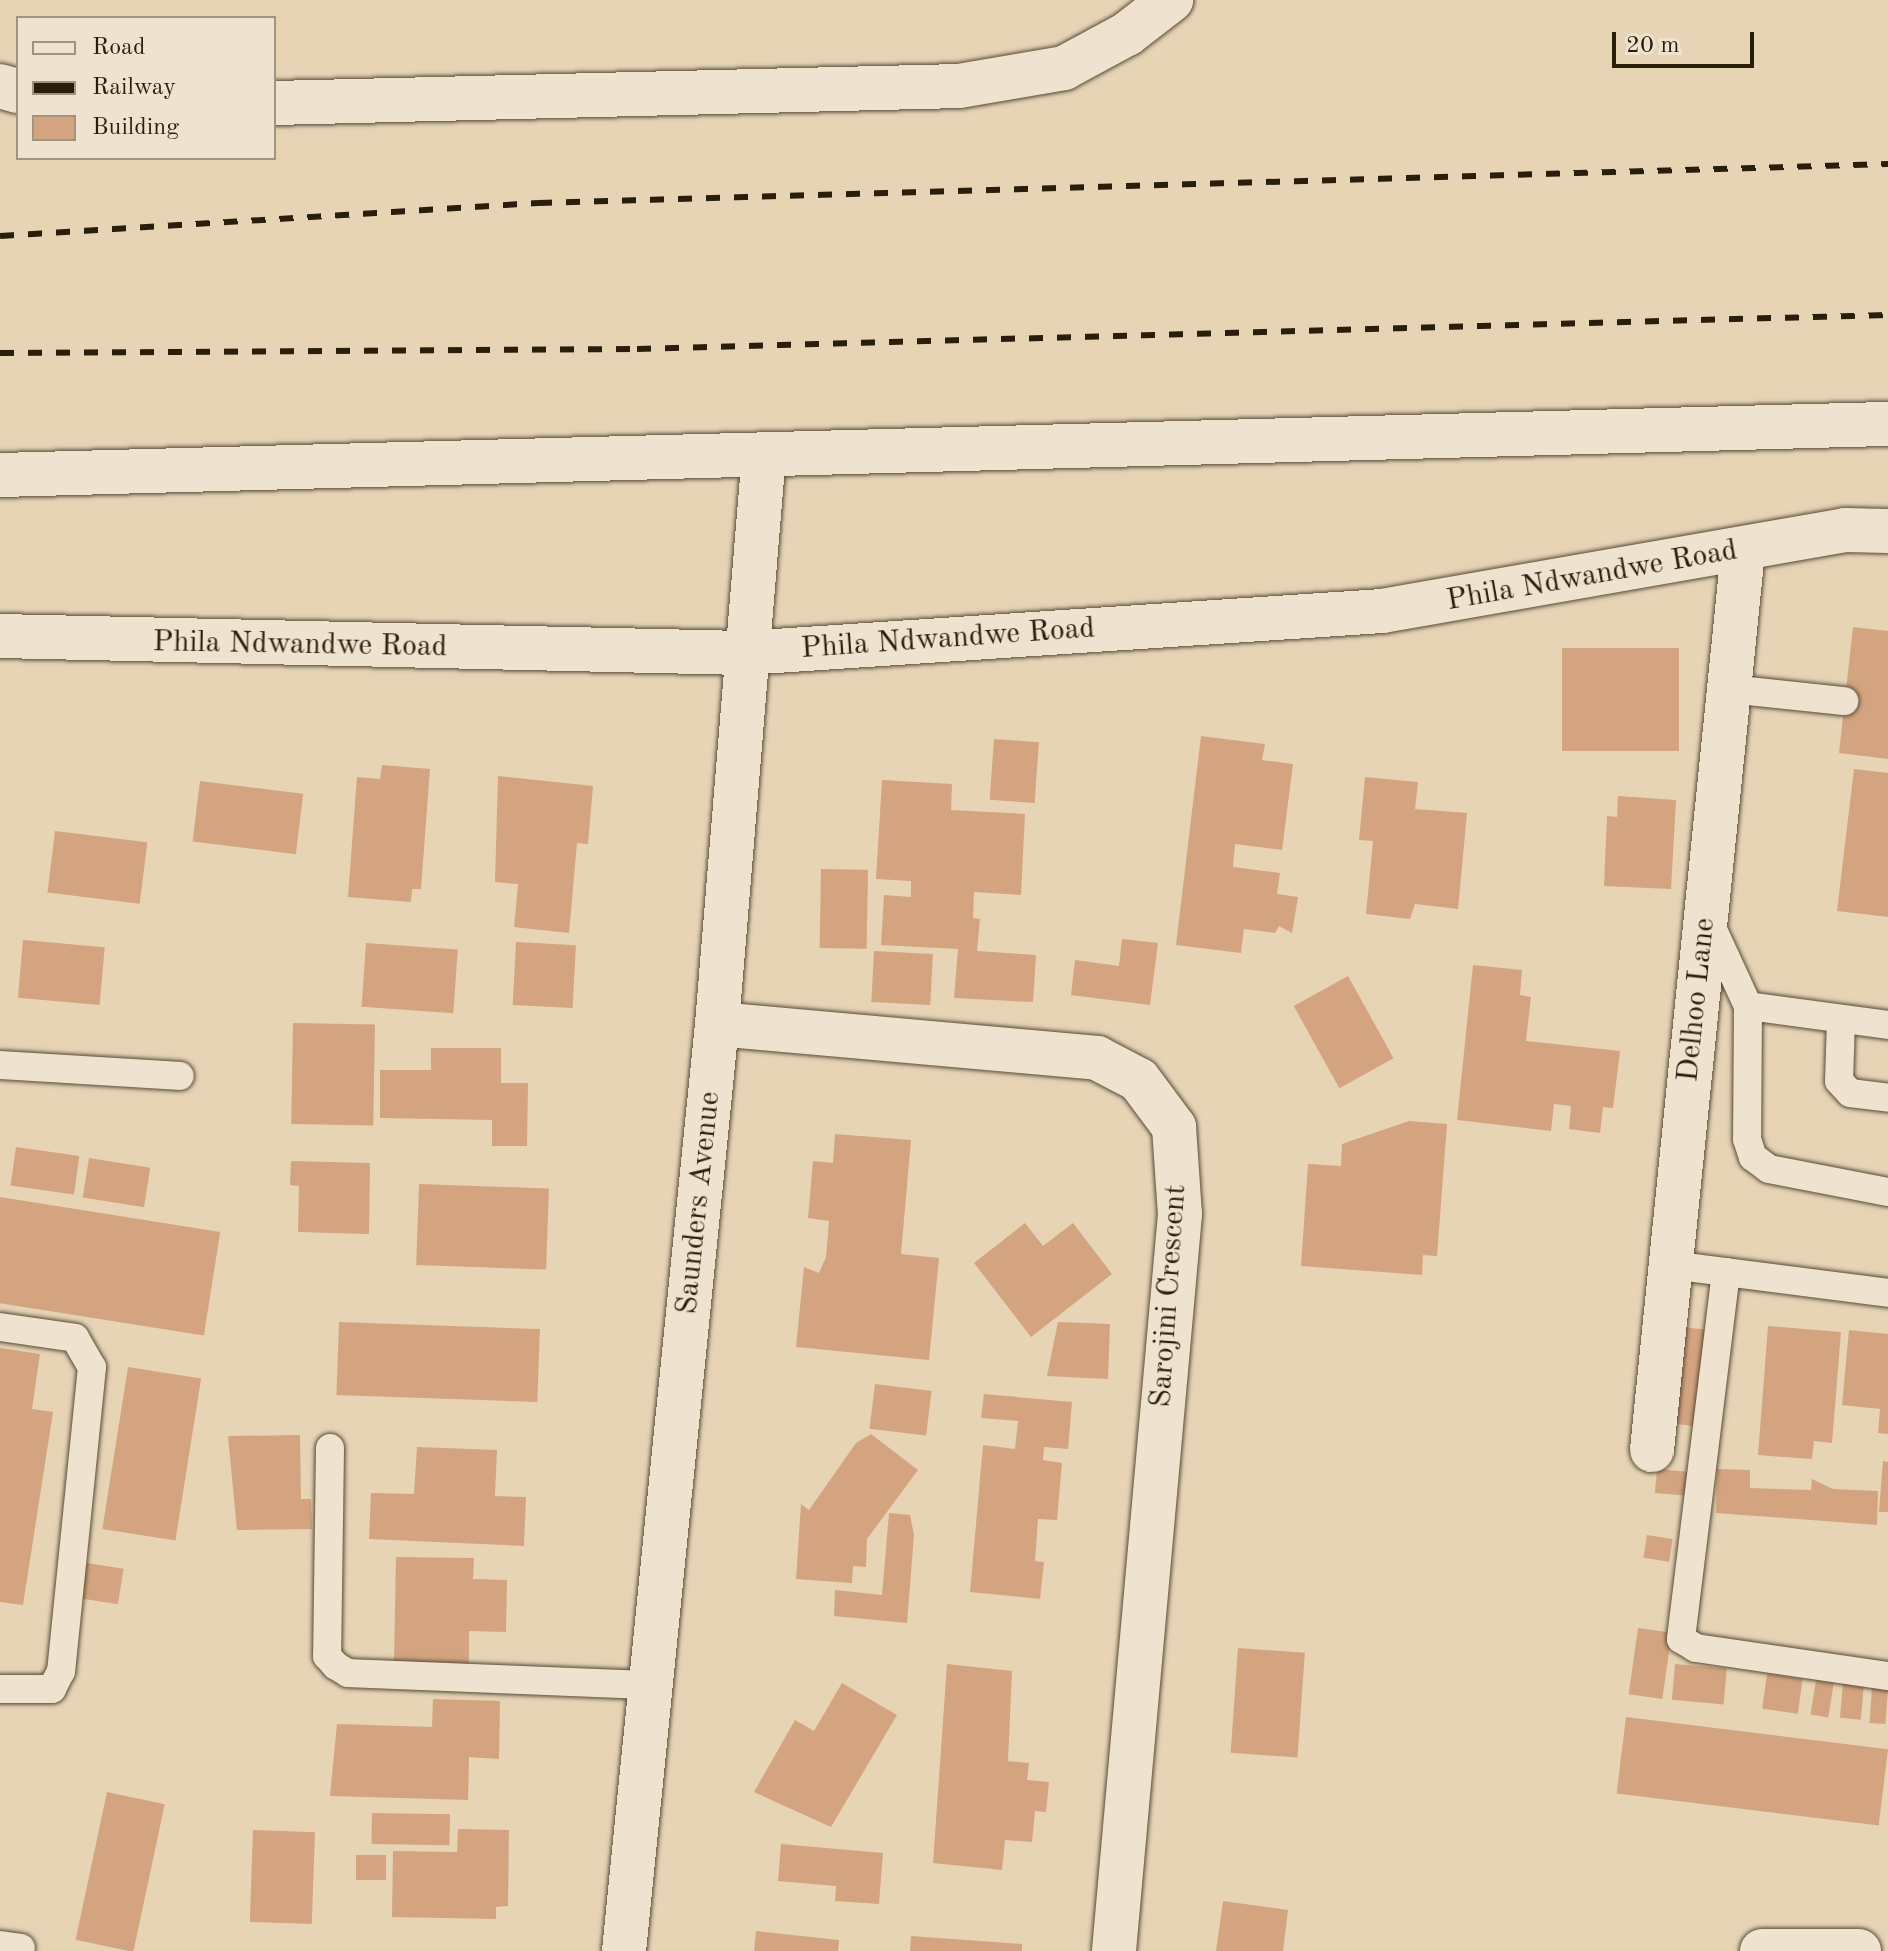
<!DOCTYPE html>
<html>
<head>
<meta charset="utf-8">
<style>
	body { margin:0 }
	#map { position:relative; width:1888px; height:1951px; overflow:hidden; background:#e6d4b5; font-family:"Old Standard TT",serif }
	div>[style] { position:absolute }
	.building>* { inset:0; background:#d4a480; transform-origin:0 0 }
	.roads { filter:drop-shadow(0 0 2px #584b36) drop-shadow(0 0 2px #584b36) }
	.lane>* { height:28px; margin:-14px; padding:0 14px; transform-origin:14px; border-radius:14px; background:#efe3cf }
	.street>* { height:44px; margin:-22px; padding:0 22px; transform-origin:22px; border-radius:22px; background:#efe3cf }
	.secondary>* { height:44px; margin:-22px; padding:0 22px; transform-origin:22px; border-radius:22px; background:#efe3cf }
	.rail>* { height:6px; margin-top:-3px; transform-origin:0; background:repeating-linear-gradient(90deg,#291d0b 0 14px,transparent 0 28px) }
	span { translate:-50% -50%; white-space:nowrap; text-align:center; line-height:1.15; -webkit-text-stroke:6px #efe3cf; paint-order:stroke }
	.street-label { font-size:30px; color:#291d0b }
	.legend { position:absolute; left:16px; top:16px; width:260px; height:144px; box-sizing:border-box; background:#efe3cf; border:2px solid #a09481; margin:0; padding:10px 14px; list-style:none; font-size:24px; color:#291d0b }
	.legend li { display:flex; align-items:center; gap:16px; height:40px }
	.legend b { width:40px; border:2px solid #a09481 }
	.scale { position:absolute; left:1612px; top:32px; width:142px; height:36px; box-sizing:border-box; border:4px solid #291d0b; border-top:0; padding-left:10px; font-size:24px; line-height:28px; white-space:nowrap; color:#291d0b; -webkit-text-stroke:6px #efe3cf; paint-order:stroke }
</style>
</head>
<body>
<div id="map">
	<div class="building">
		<i style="clip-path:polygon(1853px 627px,1888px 631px,1888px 759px,1839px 753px)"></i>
		<i style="left:1562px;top:648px;width:117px;height:103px"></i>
		<i style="clip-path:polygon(1201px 736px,1265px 744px,1262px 760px,1293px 764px,1282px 850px,1235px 844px,1233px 867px,1280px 873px,1277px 894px,1298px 897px,1292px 933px,1279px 926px,1275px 933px,1244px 929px,1241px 953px,1176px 945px)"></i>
		<i style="left:994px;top:739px;width:45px;height:61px;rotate:4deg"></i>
		<i style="clip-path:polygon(382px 765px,430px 769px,421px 889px,412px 889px,411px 902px,348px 897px,357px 777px,380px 779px)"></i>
		<i style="clip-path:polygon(1854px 769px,1888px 773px,1888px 917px,1837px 911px)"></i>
		<i style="clip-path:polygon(498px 776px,593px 786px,588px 844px,577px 843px,569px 933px,514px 927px,518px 884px,495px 882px)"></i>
		<i style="clip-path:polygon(1365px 777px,1418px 782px,1415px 809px,1467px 813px,1458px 909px,1415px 904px,1410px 919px,1366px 914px,1373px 841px,1359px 840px)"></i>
		<i style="clip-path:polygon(882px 780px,952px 784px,951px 810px,1025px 814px,1021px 895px,974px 892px,973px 918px,980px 919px,977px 951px,1036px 955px,1033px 1002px,954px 998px,958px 949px,881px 945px,884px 895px,911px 897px,911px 881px,876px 879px)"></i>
		<i style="left:200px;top:781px;width:104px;height:61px;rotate:7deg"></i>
		<i style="clip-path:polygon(1618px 796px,1676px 800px,1671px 889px,1604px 886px,1607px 816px,1617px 817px)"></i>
		<i style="left:55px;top:831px;width:93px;height:62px;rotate:7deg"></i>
		<i style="left:821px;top:869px;width:47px;height:79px;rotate:1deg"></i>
		<i style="clip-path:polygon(1122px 939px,1158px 943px,1150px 1005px,1071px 995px,1075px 960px,1119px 966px)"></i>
		<i style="left:23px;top:940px;width:82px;height:58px;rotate:5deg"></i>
		<i style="left:516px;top:942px;width:60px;height:63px;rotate:3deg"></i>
		<i style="left:366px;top:943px;width:92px;height:64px;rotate:4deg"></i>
		<i style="left:874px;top:951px;width:59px;height:51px;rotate:3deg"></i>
		<i style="clip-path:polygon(1473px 965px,1522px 970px,1520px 995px,1531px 997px,1526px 1041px,1620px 1051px,1613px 1108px,1603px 1107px,1600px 1133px,1569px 1129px,1571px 1106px,1554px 1104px,1551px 1131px,1457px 1120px)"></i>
		<i style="left:1348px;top:976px;width:94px;height:62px;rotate:61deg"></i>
		<i style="left:293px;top:1023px;width:82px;height:101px;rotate:1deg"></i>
		<i style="clip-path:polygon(431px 1048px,501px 1048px,501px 1083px,528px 1083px,527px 1146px,492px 1146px,492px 1120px,380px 1118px,380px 1070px,431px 1070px)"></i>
		<i style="clip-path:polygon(1409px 1121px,1447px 1124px,1437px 1256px,1423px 1255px,1422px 1275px,1301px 1266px,1308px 1164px,1341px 1166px,1342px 1144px)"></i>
		<i style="clip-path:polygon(835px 1134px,911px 1140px,901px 1254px,939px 1258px,929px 1360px,796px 1347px,804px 1267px,819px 1273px,826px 1257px,829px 1221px,808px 1218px,813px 1161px,833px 1163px)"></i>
		<i style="left:16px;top:1147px;width:64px;height:39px;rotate:8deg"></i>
		<i style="left:89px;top:1158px;width:62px;height:40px;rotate:9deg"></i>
		<i style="clip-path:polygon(291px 1161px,370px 1163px,369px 1234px,298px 1232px,299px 1186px,290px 1185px)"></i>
		<i style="left:419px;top:1184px;width:130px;height:81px;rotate:2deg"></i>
		<i style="left:0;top:1197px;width:223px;height:105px;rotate:9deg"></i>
		<i style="clip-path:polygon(1025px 1223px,1043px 1246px,1073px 1223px,1112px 1274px,1031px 1337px,974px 1263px)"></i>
		<i style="left:339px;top:1322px;width:201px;height:73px;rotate:2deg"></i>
		<i style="clip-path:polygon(1058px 1322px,1110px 1324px,1108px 1379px,1047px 1376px)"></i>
		<i style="left:1675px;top:1326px;width:34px;height:97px;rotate:7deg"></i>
		<i style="clip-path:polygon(1768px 1326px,1841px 1332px,1832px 1443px,1814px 1441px,1812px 1459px,1758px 1455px)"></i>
		<i style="clip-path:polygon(1849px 1330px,1888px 1334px,1888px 1434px,1878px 1433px,1880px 1409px,1842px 1405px)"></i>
		<i style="clip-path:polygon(0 1348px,40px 1354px,32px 1409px,53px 1412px,23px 1605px,0 1602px)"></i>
		<i style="left:128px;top:1367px;width:74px;height:164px;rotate:9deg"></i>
		<i style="left:875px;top:1384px;width:57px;height:45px;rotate:7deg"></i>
		<i style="clip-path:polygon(984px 1394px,1072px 1402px,1068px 1449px,1044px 1447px,1043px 1460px,1062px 1463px,1057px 1520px,1038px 1519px,1035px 1561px,1044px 1562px,1040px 1599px,970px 1592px,983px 1445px,1015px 1449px,1018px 1421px,981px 1418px)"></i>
		<i style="clip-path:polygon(871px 1434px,918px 1470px,867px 1539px,866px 1567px,853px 1566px,852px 1583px,796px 1579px,801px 1504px,809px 1510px,856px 1443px)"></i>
		<i style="clip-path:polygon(300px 1435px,301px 1499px,311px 1499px,312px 1529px,237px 1530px,228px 1436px)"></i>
		<i style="clip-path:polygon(417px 1447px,497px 1450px,495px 1496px,526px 1497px,524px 1546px,369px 1539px,371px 1493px,414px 1494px)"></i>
		<i style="clip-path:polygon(1883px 1461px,1888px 1462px,1888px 1512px,1879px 1512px)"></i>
		<i style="left:1657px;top:1469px;width:33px;height:24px;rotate:5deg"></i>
		<i style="clip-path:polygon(1717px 1469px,1750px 1470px,1750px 1488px,1811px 1490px,1812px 1479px,1833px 1489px,1878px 1491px,1877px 1525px,1716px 1513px)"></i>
		<i style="clip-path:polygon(889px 1513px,910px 1515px,914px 1535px,907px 1623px,834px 1616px,835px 1590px,882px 1595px)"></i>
		<i style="left:1647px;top:1535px;width:26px;height:23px;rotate:9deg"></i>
		<i style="clip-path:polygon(396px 1557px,474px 1558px,473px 1579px,507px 1580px,506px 1632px,469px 1631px,469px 1665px,394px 1663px)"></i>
		<i style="left:87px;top:1563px;width:37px;height:36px;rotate:9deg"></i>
		<i style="left:1638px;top:1628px;width:34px;height:67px;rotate:8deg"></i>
		<i style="left:1238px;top:1648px;width:67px;height:105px;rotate:4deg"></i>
		<i style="clip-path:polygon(947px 1664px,1012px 1671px,1008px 1761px,1029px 1763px,1027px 1780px,1049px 1782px,1046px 1812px,1035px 1811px,1032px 1842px,1005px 1840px,1002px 1870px,933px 1863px)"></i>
		<i style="left:1675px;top:1664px;width:52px;height:36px;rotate:5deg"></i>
		<i style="left:1767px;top:1674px;width:36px;height:35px;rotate:8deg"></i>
		<i style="left:1816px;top:1680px;width:18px;height:35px;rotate:9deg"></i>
		<i style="clip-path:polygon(842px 1683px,897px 1715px,831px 1827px,754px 1792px,795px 1720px,814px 1731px)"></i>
		<i style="left:1843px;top:1683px;width:21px;height:35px;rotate:5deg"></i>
		<i style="left:1872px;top:1688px;width:16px;height:35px;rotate:4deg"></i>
		<i style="clip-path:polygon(433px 1699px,500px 1701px,499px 1759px,469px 1757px,468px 1800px,330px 1796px,337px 1724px,432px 1727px)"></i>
		<i style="left:1626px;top:1717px;width:264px;height:77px;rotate:7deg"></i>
		<i style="left:107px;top:1792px;width:59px;height:151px;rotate:12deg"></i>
		<i style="left:372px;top:1813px;width:78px;height:31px;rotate:1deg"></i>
		<i style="clip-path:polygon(458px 1829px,509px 1830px,508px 1906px,496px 1907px,496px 1919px,392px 1917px,393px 1851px,457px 1852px)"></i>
		<i style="left:253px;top:1830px;width:62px;height:92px;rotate:2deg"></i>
		<i style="clip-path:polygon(781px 1844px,883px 1853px,879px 1904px,835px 1901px,836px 1886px,778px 1881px)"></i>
		<i style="left:356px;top:1855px;width:30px;height:25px"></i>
		<i style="clip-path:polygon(1223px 1901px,1288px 1910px,1283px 1951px,1216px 1951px)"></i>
		<i style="clip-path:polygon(756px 1931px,839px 1940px,838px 1951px,754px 1951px)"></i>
		<i style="clip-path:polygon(911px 1936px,1022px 1944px,1022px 1951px,910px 1951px)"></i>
	</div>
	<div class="roads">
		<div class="lane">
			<i style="left:1729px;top:689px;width:116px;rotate:6deg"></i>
			<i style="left:1709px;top:921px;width:94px;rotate:65.4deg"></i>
			<i style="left:1748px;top:1006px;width:141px;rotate:7.7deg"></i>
			<i style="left:1748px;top:1006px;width:133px;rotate:90.4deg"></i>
			<i style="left:1747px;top:1139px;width:19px;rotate:72deg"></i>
			<i style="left:1753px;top:1157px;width:20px;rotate:37deg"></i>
			<i style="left:1769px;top:1169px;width:121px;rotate:10.9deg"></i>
			<i style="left:1841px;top:1019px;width:62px;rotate:91.8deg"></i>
			<i style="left:1839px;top:1081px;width:16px;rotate:47deg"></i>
			<i style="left:1850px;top:1093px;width:38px;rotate:7deg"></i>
			<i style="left:0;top:1065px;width:180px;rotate:3.5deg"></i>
			<i style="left:1670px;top:1265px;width:220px;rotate:7.3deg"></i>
			<i style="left:1726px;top:1272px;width:370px;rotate:97deg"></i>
			<i style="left:1681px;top:1639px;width:17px;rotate:31deg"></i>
			<i style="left:1696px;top:1648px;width:194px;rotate:8.3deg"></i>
			<i style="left:0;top:1327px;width:76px;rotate:8.3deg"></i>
			<i style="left:75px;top:1338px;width:34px;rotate:60deg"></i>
			<i style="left:92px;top:1367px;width:306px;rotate:95.8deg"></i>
			<i style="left:61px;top:1671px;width:20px;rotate:117deg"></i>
			<i style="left:52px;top:1689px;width:52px;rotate:180deg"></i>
			<i style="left:330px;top:1448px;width:208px;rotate:90.8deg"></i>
			<i style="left:327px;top:1656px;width:13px;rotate:48deg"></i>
			<i style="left:336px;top:1666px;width:14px;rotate:30deg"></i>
			<i style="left:348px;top:1673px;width:303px;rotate:2.3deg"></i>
			<i style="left:0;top:1945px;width:21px;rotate:8deg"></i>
		</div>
		<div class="street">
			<i style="left:0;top:86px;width:19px;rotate:16deg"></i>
			<i style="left:274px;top:103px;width:685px;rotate:-1.42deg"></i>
			<i style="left:959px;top:86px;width:107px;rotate:-9.7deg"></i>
			<i style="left:1064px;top:68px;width:72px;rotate:-28.4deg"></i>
			<i style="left:1127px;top:34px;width:56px;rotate:-37.7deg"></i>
			<i style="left:0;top:636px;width:745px;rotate:1.31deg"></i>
			<i style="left:745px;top:653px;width:638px;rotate:-3.77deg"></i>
			<i style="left:1382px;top:611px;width:470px;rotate:-9.9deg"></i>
			<i style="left:1845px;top:530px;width:43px;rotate:1.3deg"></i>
			<i style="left:717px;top:1024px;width:382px;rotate:5.1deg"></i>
			<i style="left:1097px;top:1058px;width:47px;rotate:27.6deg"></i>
			<i style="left:1139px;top:1080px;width:59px;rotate:53.3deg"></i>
			<i style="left:1174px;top:1127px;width:87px;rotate:86.1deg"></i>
			<i style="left:1180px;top:1214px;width:740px;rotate:95.12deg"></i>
			<i style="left:1652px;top:1450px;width:904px;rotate:-84.22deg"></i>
			<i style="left:1762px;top:1951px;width:97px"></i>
		</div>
		<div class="secondary">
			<i style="left:0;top:475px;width:1889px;rotate:-1.55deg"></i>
			<i style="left:624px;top:1951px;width:932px;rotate:-84.27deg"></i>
			<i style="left:717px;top:1024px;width:572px;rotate:-85.29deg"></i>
		</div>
	</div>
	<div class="rail">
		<i style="left:0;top:236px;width:539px;rotate:-3.51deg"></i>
		<i style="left:538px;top:203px;width:1351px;rotate:-1.65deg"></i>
		<i style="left:0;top:353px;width:637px;rotate:-0.36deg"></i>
		<i style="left:637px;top:349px;width:1251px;rotate:-1.56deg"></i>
	</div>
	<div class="street-label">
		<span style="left:1592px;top:576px;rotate:-10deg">Phila Ndwandwe Road</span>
		<span style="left:948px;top:639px;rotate:-4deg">Phila Ndwandwe Road</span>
		<span style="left:300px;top:645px;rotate:1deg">Phila Ndwandwe Road</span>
		<span style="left:1697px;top:1000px;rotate:-84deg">Delhoo Lane</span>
		<span style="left:699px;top:1203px;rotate:-84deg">Saunders Avenue</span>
		<span style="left:1169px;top:1296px;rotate:-86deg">Sarojini Crescent</span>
	</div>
	<ul class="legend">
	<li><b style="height:10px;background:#efe3cf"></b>Road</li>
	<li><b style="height:10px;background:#291d0b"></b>Railway</li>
	<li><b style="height:22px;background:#d4a480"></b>Building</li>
	</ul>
	<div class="scale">20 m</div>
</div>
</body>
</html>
